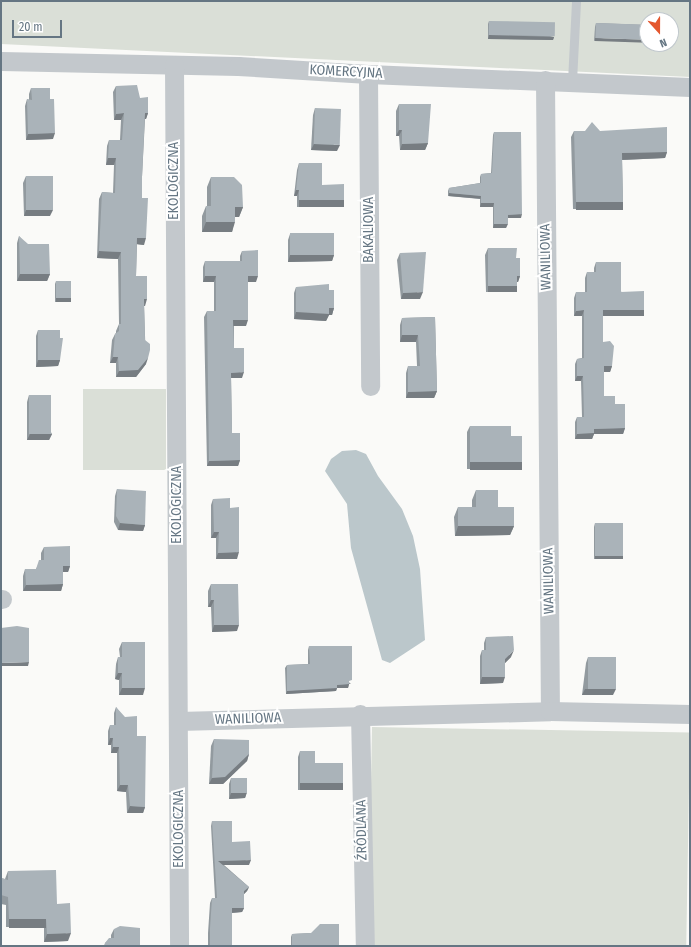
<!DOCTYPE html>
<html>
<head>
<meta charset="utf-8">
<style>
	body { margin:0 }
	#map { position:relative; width:691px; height:947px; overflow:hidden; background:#fafaf8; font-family:"Fira Sans Condensed",sans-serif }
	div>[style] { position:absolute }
	.green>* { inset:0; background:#dadfd7; transform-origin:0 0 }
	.water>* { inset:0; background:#bbc7cb }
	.lane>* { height:9px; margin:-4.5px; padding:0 4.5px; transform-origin:4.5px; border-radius:4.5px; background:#c3c8cc }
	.street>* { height:19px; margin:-9.5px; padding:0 9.5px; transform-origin:9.5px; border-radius:9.5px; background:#c3c8cc }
	.wall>* { inset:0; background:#929a9f }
	.shaded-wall>* { inset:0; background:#777d82; transform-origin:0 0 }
	.building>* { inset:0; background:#aab3b9; transform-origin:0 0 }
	span { translate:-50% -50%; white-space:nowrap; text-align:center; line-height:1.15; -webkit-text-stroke:4px #fff; paint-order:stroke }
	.street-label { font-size:14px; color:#657683 }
	.frame { position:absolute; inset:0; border:2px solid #657683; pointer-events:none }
	.north { position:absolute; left:639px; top:12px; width:40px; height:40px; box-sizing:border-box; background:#fff; border:1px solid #c1c8cd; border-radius:50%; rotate:159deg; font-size:11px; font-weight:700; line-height:16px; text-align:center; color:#657683 }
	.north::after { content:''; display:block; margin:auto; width:14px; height:18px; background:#e4572e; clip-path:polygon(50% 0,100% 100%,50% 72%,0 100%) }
	.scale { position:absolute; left:12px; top:20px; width:50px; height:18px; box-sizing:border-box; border:2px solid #657683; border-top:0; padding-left:5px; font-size:12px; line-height:14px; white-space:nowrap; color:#657683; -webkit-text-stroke:3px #fff; paint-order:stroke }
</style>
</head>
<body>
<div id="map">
	<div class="green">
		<i style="clip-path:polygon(evenodd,1px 1px,690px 1px,690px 77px,1px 44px,1px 1px,647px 20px,671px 20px,671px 44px,647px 44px,647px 20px)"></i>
		<i style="left:83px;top:389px;width:83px;height:81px"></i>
		<i style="left:372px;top:727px;width:318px;height:219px;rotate:1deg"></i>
	</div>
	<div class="water">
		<i style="clip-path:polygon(356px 450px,366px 454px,378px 476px,402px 509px,413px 536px,420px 569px,425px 640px,390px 663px,382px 660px,351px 548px,347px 504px,325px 471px,331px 459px,342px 451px)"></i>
	</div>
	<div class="lane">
		<i style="left:572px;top:81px;width:80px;rotate:-87.1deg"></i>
	</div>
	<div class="street">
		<i style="left:1px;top:61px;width:237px;rotate:1.2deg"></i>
		<i style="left:238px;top:66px;width:130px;rotate:3.5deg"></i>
		<i style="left:368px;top:74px;width:322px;rotate:2.3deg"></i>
		<i style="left:174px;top:65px;width:881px;rotate:89.67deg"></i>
		<i style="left:368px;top:74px;width:312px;rotate:89.6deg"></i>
		<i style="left:545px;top:80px;width:631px;rotate:89.55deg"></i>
		<i style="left:1px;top:599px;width:1px"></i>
		<i style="left:360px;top:714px;width:232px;rotate:88.8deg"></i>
		<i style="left:178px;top:721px;width:372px;rotate:-1.5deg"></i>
		<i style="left:550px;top:711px;width:140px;rotate:1.2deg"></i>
	</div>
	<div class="wall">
		<i style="clip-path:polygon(489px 21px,554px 37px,553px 40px,488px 39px,488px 24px)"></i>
		<i style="clip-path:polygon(596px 23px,647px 25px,594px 41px,595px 27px)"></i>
		<i style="clip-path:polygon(116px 86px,140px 98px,148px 113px,146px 119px,145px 119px,142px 177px,142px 198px,144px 245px,137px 244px,136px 276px,145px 306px,144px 306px,146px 364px,136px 377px,116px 377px,116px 363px,110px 363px,112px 340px,115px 334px,116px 333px,116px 331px,119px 324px,118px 259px,97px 258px,99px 199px,102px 192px,113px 193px,114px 165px,106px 165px,107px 146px,109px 140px,120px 140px,121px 120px,114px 120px,113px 92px)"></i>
		<i style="clip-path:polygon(31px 88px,50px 99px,53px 139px,26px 140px,25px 106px,27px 99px,29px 100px,29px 94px)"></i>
		<i style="clip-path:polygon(399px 104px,428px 143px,425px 150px,400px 150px,399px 136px,396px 136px,396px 111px)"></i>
		<i style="clip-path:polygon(315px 108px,337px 151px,311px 150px,313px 115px)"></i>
		<i style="clip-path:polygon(574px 131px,600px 131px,667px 152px,665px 158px,622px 160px,623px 202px,620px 209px,573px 209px,571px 137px)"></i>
		<i style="clip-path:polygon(494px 132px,521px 218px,508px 218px,506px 228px,493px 228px,493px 207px,480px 207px,480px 199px,448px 196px,448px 191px,449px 188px,480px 183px,480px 177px,481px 174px,491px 173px,493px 135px)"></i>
		<i style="clip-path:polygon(299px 163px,342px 207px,297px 207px,297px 196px,294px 196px,297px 170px)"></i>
		<i style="clip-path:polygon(26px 176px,50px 216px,24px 216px,23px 183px)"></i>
		<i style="clip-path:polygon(211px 177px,243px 207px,239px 217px,235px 217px,232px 232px,202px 232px,202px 216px,206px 206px,207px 206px,207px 187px)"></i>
		<i style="clip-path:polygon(290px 234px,334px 255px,332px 261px,288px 262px,288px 240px)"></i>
		<i style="clip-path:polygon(19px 236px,50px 274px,47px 281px,17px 281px,17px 243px)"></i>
		<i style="clip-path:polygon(488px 248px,516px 258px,520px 276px,518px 282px,517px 282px,515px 292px,486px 292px,485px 255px)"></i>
		<i style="clip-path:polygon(242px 251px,256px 282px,248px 282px,246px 326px,234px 326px,234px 348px,242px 378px,231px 378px,232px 433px,240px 460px,238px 466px,207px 466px,204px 317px,207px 311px,214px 311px,214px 282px,203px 282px,203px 267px,205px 261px,240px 261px,240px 256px)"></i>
		<i style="clip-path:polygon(400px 253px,420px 299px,401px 299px,397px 260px)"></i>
		<i style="clip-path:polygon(596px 262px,642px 316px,603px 316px,603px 342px,612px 366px,610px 372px,604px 372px,604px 396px,615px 404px,625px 428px,623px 434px,594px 434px,592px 439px,575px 439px,575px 422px,577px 417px,582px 417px,581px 381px,575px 381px,575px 364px,577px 359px,582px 358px,582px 316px,574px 316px,574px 298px,576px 292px,585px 292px,585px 278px,587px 272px,594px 272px,594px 268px)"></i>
		<i style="clip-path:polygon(56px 281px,71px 298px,70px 302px,55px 302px,55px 284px)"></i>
		<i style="clip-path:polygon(296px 287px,329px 290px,334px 308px,332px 315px,329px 315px,326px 321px,294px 319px,294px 293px)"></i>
		<i style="clip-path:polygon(435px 317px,437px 391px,434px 398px,406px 398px,406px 373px,408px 366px,417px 366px,416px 342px,400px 342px,400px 325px,402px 318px)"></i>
		<i style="clip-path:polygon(38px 330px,60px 360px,58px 366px,36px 367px,36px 336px)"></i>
		<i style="clip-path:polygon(29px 395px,52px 434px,49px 440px,27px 440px,27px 402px)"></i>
		<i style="clip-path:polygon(470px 426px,511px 436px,522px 462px,519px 469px,467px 469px,467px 432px)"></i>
		<i style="clip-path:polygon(117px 489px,145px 525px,143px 531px,118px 530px,114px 522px,115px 496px)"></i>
		<i style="clip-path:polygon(476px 490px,498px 507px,514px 526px,510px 535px,455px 536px,454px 517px,458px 507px,472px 507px,472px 500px)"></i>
		<i style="clip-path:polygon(213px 499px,230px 508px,237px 559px,216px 559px,216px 538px,211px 538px,211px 505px)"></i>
		<i style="clip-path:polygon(595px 523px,622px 559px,594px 559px,594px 527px)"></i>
		<i style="clip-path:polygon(44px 547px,70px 566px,68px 572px,63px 572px,63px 584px,61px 591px,23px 591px,23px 576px,25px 569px,36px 569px,41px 560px,41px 553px)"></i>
		<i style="clip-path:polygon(211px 584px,237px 631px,212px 632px,211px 607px,208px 607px,208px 591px)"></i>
		<i style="clip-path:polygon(486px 637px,511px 657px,505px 663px,503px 683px,480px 684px,480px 656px,482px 650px,484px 650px,484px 643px)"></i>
		<i style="clip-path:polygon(122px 642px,143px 695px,119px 695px,119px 680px,115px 679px,116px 664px,118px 657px,120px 657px,119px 649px)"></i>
		<i style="clip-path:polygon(309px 646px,351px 684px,349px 684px,348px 688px,337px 688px,336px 691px,286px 694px,285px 668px,287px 665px,308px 664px,308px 650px)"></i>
		<i style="clip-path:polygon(588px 657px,613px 695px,582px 695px,586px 663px)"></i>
		<i style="clip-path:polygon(116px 707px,137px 736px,145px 807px,143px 813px,127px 813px,126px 792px,117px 791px,117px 753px,111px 753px,111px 745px,108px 745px,108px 731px,110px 725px,114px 725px,114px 713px)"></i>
		<i style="clip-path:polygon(214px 739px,249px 754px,247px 761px,223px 784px,209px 784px,211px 746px)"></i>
		<i style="clip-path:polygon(300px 751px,315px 763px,340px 790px,298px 790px,298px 757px)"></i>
		<i style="clip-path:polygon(231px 778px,247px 792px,245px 798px,229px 799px,229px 784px)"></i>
		<i style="clip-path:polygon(212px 821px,232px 842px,249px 865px,224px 865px,249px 887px,247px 891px,244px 894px,244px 908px,242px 912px,232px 913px,232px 946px,208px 946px,208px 933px,210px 903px,212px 898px,215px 898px,211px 826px)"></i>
		<i style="clip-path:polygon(8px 871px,57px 904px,68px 941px,44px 942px,44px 927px,6px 927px,6px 905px,1px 904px,1px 878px,5px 879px)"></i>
		<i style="clip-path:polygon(114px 929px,140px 946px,104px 946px,105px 943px,111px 938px,111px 935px)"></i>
		<i style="clip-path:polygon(311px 933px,339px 946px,291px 946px,291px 937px,292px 934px)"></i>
	</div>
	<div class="shaded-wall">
		<i style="clip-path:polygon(489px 35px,554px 37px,553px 40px,488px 39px)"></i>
		<i style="left:595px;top:38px;width:52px;height:3px;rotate:2deg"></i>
		<i style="clip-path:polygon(124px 113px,121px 120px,114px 120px,116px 114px)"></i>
		<i style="clip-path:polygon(145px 113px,148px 113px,146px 119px,143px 119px)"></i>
		<i style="clip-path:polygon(399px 130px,402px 130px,399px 136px,396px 136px)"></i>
		<i style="clip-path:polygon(55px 133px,53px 139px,26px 140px,28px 134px)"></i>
		<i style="clip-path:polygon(428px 143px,425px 150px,400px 150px,402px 144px)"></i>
		<i style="clip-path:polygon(314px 144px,340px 145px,337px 151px,311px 150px)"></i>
		<i style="clip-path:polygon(667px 152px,665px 158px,620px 160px,622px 153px)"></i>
		<i style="clip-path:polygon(108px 158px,116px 158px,114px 165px,106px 165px)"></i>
		<i style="clip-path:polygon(296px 190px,299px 190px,297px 196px,294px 196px)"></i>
		<i style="left:449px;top:193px;width:32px;height:3px;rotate:5deg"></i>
		<i style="left:299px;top:200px;width:45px;height:7px"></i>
		<i style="left:576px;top:202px;width:47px;height:8px"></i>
		<i style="clip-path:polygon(481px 203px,494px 203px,493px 207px,480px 207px)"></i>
		<i style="clip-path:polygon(235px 207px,243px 207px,239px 217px,232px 217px)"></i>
		<i style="clip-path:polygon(26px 210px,53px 210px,50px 216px,24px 216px)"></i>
		<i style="clip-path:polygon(522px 214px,521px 218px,506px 218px,508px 215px)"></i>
		<i style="clip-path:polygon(206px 222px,235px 222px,232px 232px,202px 232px)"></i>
		<i style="clip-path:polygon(494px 224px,508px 224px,506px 228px,493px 228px)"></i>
		<i style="clip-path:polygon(137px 238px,146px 238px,144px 245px,135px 244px)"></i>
		<i style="clip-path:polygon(99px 251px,121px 252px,118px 259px,97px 258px)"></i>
		<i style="clip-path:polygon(290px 255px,334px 255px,332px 261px,288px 262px)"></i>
		<i style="clip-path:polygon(20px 274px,50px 274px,47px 281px,17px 281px)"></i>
		<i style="clip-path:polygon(205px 276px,216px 276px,214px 282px,203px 282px)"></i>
		<i style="clip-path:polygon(248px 276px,258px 276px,256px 282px,246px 282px)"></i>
		<i style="clip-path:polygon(517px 276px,520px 276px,518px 282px,514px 282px)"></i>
		<i style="left:488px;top:286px;width:29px;height:6px"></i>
		<i style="clip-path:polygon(423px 292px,420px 299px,401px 299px,403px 293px)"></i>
		<i style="left:56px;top:298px;width:15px;height:4px"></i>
		<i style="clip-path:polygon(144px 299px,147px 299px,145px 306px,142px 306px)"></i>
		<i style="clip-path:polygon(329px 308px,334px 308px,332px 315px,329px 315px,326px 321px,294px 319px,296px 312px)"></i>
		<i style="clip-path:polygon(584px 310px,582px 316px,574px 316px,576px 311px)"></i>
		<i style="left:603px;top:310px;width:41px;height:6px"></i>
		<i style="clip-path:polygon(233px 320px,248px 320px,246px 326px,231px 326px)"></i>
		<i style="clip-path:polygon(402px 335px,418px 335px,416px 342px,400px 342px)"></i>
		<i style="clip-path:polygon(113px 357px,118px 357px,116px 363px,110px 363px)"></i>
		<i style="clip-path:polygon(148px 358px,146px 364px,136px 377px,116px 377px,119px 371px)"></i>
		<i style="clip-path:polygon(38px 360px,60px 360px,58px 366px,36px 367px)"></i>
		<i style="clip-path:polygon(604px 366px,612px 366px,610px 372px,602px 372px)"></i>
		<i style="clip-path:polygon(244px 372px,242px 378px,229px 378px,231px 373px)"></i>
		<i style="clip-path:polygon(577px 376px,583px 376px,581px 381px,575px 381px)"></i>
		<i style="clip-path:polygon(437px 391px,434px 398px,406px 398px,408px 392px)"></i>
		<i style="clip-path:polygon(625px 428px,623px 434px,594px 434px,592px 439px,575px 439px,577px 434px,594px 429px)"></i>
		<i style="clip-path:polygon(30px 434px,52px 434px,49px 440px,27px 440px)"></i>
		<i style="clip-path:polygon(240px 460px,238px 466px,207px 466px,209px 461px)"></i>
		<i style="left:470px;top:462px;width:52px;height:8px"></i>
		<i style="clip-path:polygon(120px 523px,145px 525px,143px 531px,118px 530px)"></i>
		<i style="clip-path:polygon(458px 526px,514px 526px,510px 535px,455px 536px)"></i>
		<i style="clip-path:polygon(214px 532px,219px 532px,216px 538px,211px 538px)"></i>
		<i style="clip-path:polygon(239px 552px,237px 559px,216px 559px,218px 553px)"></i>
		<i style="left:595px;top:556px;width:28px;height:3px"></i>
		<i style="clip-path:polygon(63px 566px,70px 566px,68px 572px,61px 572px)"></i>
		<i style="clip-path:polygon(63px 584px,61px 591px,23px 591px,26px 585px)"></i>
		<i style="clip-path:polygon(211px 600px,214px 600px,211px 607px,208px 607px)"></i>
		<i style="clip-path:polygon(214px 625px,239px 625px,237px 631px,212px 632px)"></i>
		<i style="clip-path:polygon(514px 650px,511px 657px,503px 665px,505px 659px)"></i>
		<i style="clip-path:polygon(29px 662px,28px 666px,1px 666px,1px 663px)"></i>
		<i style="clip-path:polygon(118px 673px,122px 673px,119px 680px,115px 679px)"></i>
		<i style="clip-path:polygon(482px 677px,505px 677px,503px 683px,480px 684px)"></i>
		<i style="clip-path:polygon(349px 684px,348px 688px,337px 688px,336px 691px,286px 694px,287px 691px,337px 685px)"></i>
		<i style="clip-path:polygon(122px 688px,145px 688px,143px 695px,119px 695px)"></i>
		<i style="clip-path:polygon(585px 689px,616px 689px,613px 695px,582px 695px)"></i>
		<i style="clip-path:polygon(110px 738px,113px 738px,111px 745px,108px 745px)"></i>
		<i style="clip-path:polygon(113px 747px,119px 747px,117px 753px,111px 753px)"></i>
		<i style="clip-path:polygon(249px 754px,247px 761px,223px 784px,209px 784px,212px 778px)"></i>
		<i style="left:300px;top:783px;width:43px;height:7px"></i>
		<i style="clip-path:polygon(120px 785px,128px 785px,126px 792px,117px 791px)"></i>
		<i style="clip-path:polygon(247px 792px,245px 798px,229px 799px,231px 793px)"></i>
		<i style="clip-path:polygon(130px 806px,145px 807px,143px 813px,127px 813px)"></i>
		<i style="clip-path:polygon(251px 860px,249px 865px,217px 865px,218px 861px)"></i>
		<i style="clip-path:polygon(249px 887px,247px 891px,242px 896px,244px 891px)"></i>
		<i style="clip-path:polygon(232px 908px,244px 908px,242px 912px,230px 913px)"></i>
		<i style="left:9px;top:919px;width:37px;height:9px"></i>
		<i style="clip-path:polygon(71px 933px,68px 941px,44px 942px,47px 934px)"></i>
	</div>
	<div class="building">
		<i style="left:489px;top:21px;width:66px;height:14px;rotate:1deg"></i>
		<i style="left:596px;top:23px;width:51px;height:15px;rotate:2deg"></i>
		<i style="clip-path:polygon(137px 85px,140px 98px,148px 97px,148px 113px,145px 113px,142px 177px,142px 198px,148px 198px,146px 238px,137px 238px,136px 276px,147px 276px,147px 299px,144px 299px,145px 340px,150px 344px,150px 350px,148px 358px,138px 370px,119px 371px,118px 357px,113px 357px,115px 334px,119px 331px,119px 324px,121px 324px,121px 252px,99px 251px,102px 192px,115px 193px,116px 158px,108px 158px,109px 140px,122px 140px,124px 113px,116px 114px,116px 86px)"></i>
		<i style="clip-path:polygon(31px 88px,50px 88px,50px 99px,54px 99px,55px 133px,28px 134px,27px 99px,32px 100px)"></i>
		<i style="clip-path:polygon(399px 104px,431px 104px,428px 143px,402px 144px,402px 130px,399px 130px)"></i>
		<i style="left:315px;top:108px;width:26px;height:36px;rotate:2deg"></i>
		<i style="clip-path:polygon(592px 122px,600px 131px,667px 127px,667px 152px,622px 153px,623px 202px,576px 202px,574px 131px,585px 131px)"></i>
		<i style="clip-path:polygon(494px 132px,521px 132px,522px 214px,508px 215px,508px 224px,494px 224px,494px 203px,481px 203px,481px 196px,449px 193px,449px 188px,481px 183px,481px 174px,492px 173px)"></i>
		<i style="clip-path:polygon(299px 163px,322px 163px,322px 185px,344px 184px,344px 200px,299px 200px,299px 190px,296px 190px)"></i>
		<i style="left:26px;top:176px;width:27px;height:34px"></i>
		<i style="clip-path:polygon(211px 177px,234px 177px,242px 185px,243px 207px,235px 207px,235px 222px,206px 222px,206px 206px,211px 206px)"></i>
		<i style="left:334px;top:233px;width:22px;height:44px;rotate:90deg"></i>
		<i style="clip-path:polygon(19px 236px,28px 244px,49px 244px,50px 274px,20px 274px)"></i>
		<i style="clip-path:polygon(488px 248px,517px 248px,516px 258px,520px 258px,520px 276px,517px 276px,517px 286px,488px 286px)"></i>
		<i style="clip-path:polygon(258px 250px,258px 276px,248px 276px,248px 320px,233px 320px,234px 348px,244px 348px,244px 372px,231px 373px,232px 433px,240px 433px,240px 460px,209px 461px,207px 311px,216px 311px,216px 276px,205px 276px,205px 261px,242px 261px,242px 251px)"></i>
		<i style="clip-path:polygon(426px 252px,423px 292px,403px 293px,400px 253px)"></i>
		<i style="clip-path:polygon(596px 262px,621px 262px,621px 292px,644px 291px,644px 310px,603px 310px,603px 342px,610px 341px,614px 346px,612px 366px,604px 366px,604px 396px,615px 396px,615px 404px,625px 404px,625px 428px,594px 429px,594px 433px,577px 434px,577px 417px,584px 417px,583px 376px,577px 376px,577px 359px,584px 358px,584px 310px,576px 311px,576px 292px,587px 292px,587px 272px,596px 272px)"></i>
		<i style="left:56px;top:281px;width:15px;height:17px"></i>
		<i style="clip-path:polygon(329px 284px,329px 290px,334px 290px,334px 308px,329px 308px,329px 314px,296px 312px,296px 287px)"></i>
		<i style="clip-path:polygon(435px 317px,437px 391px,408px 392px,408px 366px,420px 366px,418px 335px,402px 335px,402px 318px)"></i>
		<i style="clip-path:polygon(38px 330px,60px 330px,60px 338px,63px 338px,60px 360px,38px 360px)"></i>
		<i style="left:29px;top:395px;width:22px;height:39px"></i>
		<i style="clip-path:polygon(470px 426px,511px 426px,511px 436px,522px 436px,522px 462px,470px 462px)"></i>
		<i style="clip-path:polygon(117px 489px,146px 491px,145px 525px,120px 523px,116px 516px)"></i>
		<i style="clip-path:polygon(476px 490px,498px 490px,498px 507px,514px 507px,514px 526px,458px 526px,458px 507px,476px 507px)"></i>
		<i style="clip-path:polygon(230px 498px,230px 508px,239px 507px,239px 552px,218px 553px,219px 532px,214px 532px,213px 499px)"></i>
		<i style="left:595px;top:523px;width:28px;height:33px"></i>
		<i style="clip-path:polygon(70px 546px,70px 566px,63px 566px,63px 584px,26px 585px,25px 569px,36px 569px,39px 560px,44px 560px,44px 547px)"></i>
		<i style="clip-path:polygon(211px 584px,238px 584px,239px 625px,214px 625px,214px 600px,211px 600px)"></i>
		<i style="clip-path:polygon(17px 626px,29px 628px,29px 662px,1px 663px,1px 628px)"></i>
		<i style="clip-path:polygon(513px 636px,514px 650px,505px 659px,505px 677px,482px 677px,482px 650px,486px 650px,486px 637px)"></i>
		<i style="clip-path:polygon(122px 642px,145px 642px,145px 688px,122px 688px,122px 673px,118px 673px,118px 657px,122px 657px)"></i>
		<i style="clip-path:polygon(309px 646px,352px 646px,352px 680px,349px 681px,349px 684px,337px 685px,337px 688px,287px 691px,287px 665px,310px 664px)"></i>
		<i style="left:588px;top:657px;width:28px;height:32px"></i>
		<i style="clip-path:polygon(116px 707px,125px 717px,137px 716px,137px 736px,146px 736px,145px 807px,130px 806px,128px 785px,120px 785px,119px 747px,113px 747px,113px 738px,110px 738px,110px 725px,116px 725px)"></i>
		<i style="clip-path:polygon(214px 739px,249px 740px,249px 754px,225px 777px,212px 778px)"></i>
		<i style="clip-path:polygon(300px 751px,315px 751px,315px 763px,343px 763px,343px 783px,300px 783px)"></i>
		<i style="left:231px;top:778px;width:16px;height:15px"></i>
		<i style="clip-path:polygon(212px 821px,232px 821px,232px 842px,250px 841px,251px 860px,218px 861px,249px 887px,244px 891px,244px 908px,232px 908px,232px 946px,210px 946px,210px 928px,212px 898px,217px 898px)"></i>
		<i style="clip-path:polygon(56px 870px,57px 904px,70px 903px,71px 933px,47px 934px,46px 919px,9px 919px,8px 897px,1px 895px,1px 878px,8px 880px,8px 871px)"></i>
		<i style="clip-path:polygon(320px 924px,339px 924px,339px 946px,292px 946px,292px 934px,311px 933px)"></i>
		<i style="clip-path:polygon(120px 926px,140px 928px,140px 946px,105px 946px,105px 943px,109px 938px,114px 938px,114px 929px)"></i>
	</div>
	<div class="street-label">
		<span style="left:346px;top:72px;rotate:3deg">KOMERCYJNA</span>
		<span style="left:174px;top:181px;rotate:-90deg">EKOLOGICZNA</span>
		<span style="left:369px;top:230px;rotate:-90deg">BAKALIOWA</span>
		<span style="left:546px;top:257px;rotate:-91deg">WANILIOWA</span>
		<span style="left:177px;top:505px;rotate:-90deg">EKOLOGICZNA</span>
		<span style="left:549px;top:581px;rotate:-91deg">WANILIOWA</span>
		<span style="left:248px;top:719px;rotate:-2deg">WANILIOWA</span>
		<span style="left:179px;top:829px;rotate:-90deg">EKOLOGICZNA</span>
		<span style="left:362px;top:830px;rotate:-91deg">ŹRÓDLANA</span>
	</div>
	<div class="frame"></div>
	<div class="north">N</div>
	<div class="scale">20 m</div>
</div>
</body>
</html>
